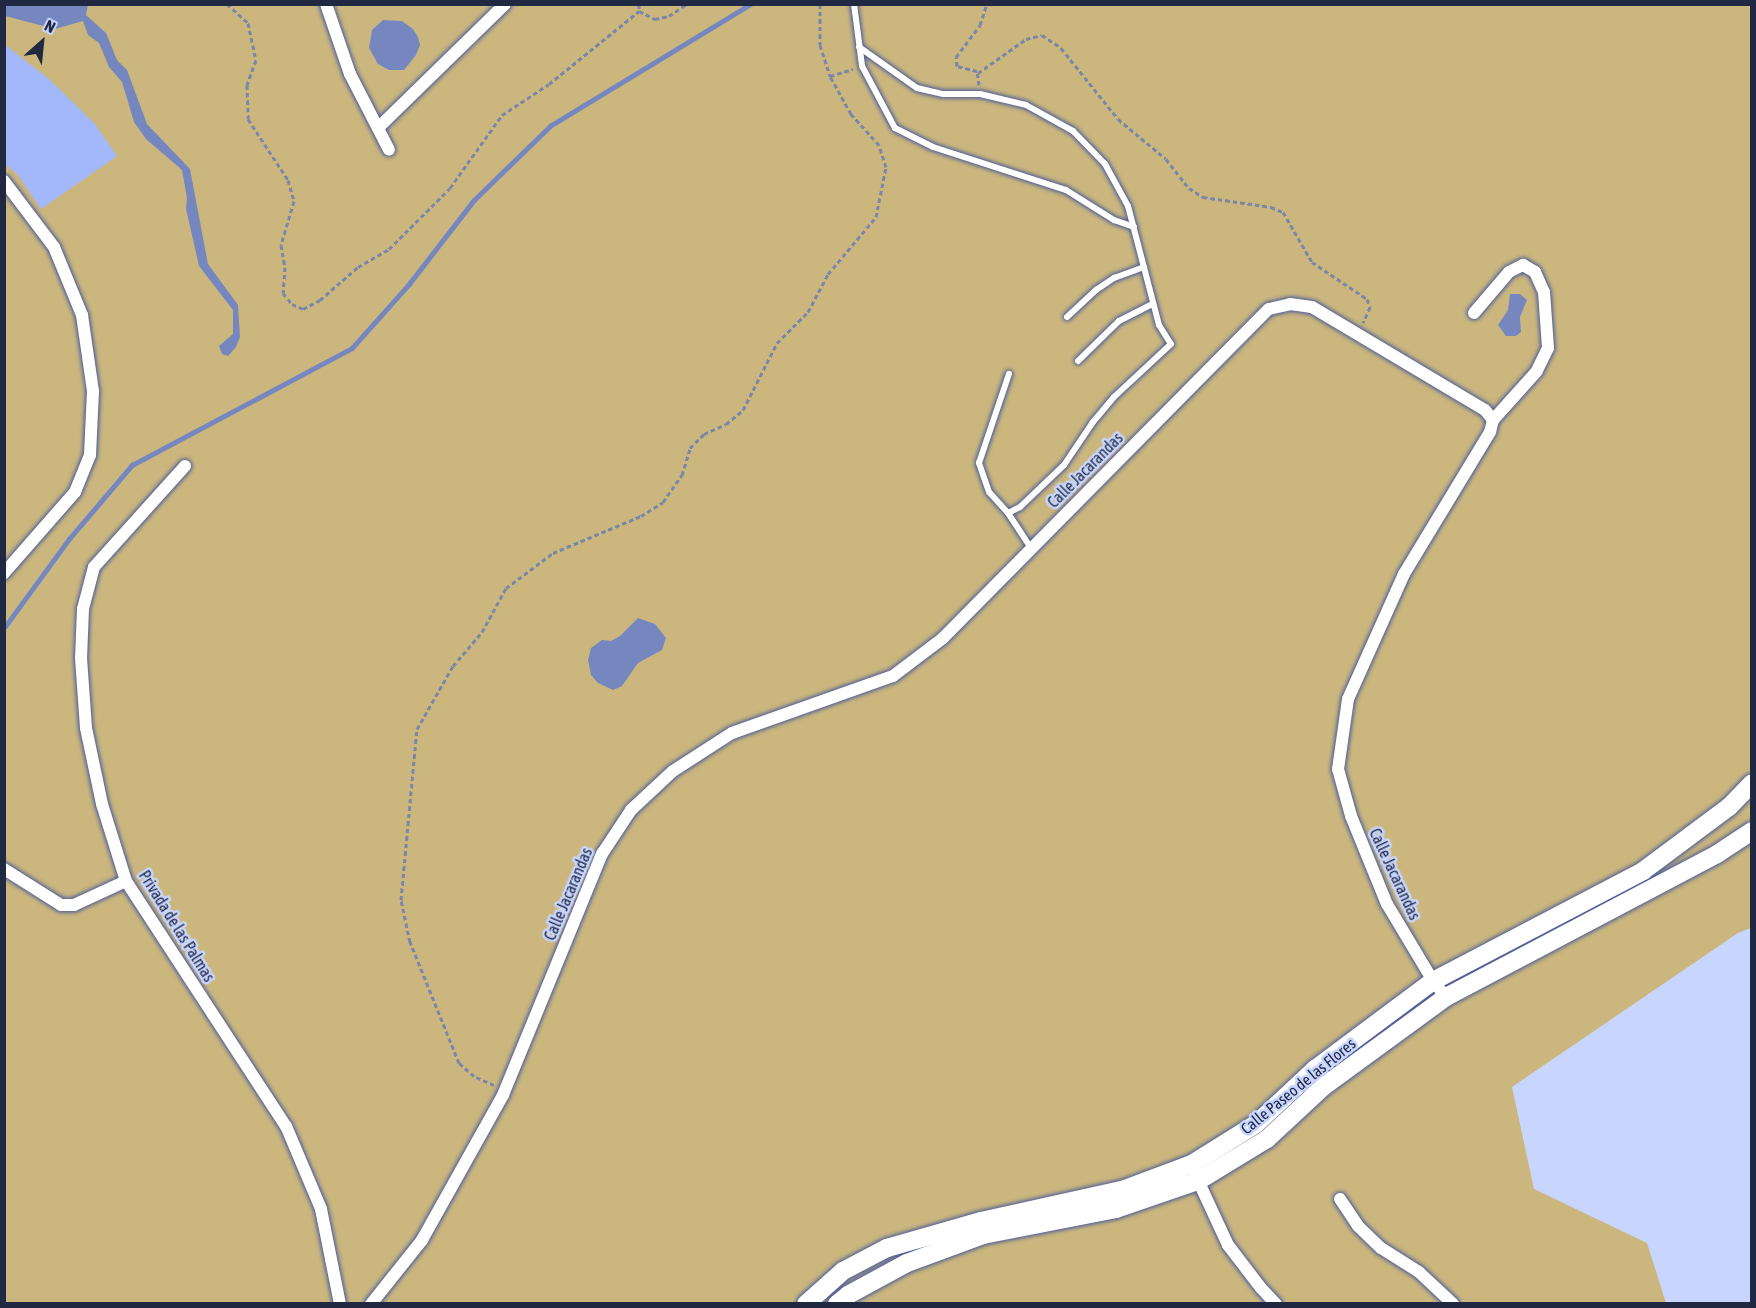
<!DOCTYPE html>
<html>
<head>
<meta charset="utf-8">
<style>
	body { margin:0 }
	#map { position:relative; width:1756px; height:1308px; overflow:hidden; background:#c8d6ff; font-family:"Asap Condensed",sans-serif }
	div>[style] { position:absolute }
	.green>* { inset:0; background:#cbb77e }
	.water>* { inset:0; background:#7687c0 }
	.stream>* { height:4.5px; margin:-2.25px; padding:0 2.25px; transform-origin:2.25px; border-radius:2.25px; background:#7687c0 }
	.building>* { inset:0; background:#a3b8fb }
	.path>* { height:3px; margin-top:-1.5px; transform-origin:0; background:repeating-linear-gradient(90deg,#7b86a8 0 4.5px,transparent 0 7.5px) }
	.roads { filter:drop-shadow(0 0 2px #4d5d99) drop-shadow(0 0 2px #4d5d99) }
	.lane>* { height:6px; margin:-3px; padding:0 3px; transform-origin:3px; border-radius:3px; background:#fff }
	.street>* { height:12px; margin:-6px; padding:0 6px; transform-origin:6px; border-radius:6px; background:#fff }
	.secondary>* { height:18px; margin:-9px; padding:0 9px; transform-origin:9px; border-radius:9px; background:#fff }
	span { translate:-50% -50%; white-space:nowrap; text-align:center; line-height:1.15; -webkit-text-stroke:5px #c8d6ff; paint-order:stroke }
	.street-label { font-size:16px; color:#212842 }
	.frame { position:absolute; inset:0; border:6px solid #212842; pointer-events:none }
	.north { position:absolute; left:12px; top:12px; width:60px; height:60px; -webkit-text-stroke:4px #c8d6ff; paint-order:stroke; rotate:27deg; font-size:16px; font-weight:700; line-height:24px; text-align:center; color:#212842 }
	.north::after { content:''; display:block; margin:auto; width:21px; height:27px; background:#212842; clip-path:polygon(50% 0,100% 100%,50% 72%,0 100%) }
</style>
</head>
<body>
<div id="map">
	<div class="green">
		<i style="clip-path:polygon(5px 5px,1751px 5px,1751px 928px,1738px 933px,1512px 1087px,1534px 1189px,1647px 1243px,1666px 1303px,5px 1304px)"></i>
	</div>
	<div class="water">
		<i style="clip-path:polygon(4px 5px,88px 5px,86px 15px,106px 33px,117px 60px,127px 70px,147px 124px,190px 169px,208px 264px,238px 305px,240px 337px,236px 347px,228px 356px,222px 354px,219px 346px,233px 334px,233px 310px,199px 266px,186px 209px,187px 198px,182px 170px,146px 139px,134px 122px,122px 82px,109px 67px,99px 43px,88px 35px,83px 21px,55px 29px,5px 16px)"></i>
		<i style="clip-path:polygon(383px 20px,402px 21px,413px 29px,418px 37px,420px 45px,416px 55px,404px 70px,389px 70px,378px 64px,369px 48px,372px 30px)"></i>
		<i style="clip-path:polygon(1510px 294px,1520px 294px,1527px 300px,1520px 317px,1521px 332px,1516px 336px,1506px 336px,1498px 325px,1508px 310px)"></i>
		<i style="clip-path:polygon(638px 618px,655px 624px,666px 638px,662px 650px,638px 663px,622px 686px,613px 690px,598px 683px,591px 675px,588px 660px,591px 648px,602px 640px,611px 641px,620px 636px)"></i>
	</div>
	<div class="stream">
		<i style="left:4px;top:628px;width:110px;rotate:-53.9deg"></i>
		<i style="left:69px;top:539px;width:97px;rotate:-49.6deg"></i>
		<i style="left:132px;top:465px;width:249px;rotate:-28deg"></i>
		<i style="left:352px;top:348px;width:86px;rotate:-48.3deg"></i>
		<i style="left:409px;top:284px;width:106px;rotate:-52.3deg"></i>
		<i style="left:474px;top:200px;width:106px;rotate:-44.2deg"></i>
		<i style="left:550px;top:126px;width:235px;rotate:-31.3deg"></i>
	</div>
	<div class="building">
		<i style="clip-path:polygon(4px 44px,50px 80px,94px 123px,117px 156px,41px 209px,18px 175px,4px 163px)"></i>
	</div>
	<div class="path">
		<i style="left:227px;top:4px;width:28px;rotate:42deg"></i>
		<i style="left:248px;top:23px;width:38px;rotate:78deg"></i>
		<i style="left:256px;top:60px;width:27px;rotate:110deg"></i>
		<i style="left:247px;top:85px;width:34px;rotate:88deg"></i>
		<i style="left:248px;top:119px;width:73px;rotate:56.7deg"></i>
		<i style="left:288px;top:180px;width:22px;rotate:74deg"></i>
		<i style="left:294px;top:201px;width:46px;rotate:106.5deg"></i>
		<i style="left:281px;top:245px;width:22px;rotate:80deg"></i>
		<i style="left:285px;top:267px;width:26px;rotate:94deg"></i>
		<i style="left:283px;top:293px;width:14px;rotate:51deg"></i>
		<i style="left:292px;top:304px;width:12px;rotate:24deg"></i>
		<i style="left:303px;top:309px;width:19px;rotate:-28deg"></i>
		<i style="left:320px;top:300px;width:50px;rotate:-41deg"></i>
		<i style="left:358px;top:267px;width:36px;rotate:-30deg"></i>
		<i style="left:389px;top:249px;width:86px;rotate:-45deg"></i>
		<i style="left:450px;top:188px;width:90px;rotate:-54.5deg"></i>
		<i style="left:502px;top:115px;width:56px;rotate:-33.4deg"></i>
		<i style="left:549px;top:84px;width:116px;rotate:-39deg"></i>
		<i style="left:639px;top:4px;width:7px;rotate:90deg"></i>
		<i style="left:639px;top:11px;width:18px;rotate:27deg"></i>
		<i style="left:655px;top:19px;width:14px;rotate:-12deg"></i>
		<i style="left:669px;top:16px;width:22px;rotate:-34deg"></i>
		<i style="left:820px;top:4px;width:41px;rotate:90deg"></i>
		<i style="left:820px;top:45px;width:33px;rotate:72deg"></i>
		<i style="left:830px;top:76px;width:24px;rotate:-17deg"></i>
		<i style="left:978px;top:73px;width:59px;rotate:-35.3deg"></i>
		<i style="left:1026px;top:39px;width:16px;rotate:-14deg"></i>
		<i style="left:1042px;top:35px;width:23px;rotate:34deg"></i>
		<i style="left:1061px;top:48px;width:91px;rotate:51.2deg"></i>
		<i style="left:1118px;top:119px;width:62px;rotate:39.8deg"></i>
		<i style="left:1166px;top:159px;width:37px;rotate:52deg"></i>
		<i style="left:1189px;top:188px;width:17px;rotate:33deg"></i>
		<i style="left:1203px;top:197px;width:69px;rotate:8.4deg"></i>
		<i style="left:1271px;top:207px;width:13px;rotate:23deg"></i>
		<i style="left:1283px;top:212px;width:58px;rotate:59.9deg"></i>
		<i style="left:1312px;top:262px;width:66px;rotate:33.9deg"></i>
		<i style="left:1367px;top:299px;width:9px;rotate:69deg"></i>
		<i style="left:1370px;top:307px;width:17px;rotate:114deg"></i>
		<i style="left:979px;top:85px;width:14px;rotate:-98deg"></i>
		<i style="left:977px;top:71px;width:21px;rotate:-166deg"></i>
		<i style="left:957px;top:66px;width:9px;rotate:-96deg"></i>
		<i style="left:956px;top:57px;width:40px;rotate:-53deg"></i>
		<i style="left:980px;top:25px;width:22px;rotate:-72deg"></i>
		<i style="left:494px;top:1085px;width:22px;rotate:-156deg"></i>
		<i style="left:474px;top:1076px;width:20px;rotate:-139deg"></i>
		<i style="left:459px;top:1063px;width:131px;rotate:-112deg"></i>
		<i style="left:410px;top:942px;width:43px;rotate:-102.1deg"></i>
		<i style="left:401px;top:900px;width:172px;rotate:-84.7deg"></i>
		<i style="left:417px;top:729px;width:73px;rotate:-60.3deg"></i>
		<i style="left:453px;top:666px;width:45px;rotate:-49.5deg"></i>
		<i style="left:482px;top:632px;width:50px;rotate:-61.4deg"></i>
		<i style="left:506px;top:588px;width:59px;rotate:-36.7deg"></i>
		<i style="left:553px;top:553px;width:95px;rotate:-22.8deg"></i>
		<i style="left:641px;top:516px;width:26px;rotate:-32deg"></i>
		<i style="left:663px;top:502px;width:33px;rotate:-55deg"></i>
		<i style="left:682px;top:475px;width:28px;rotate:-73deg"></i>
		<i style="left:690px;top:448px;width:20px;rotate:-45deg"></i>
		<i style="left:704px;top:434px;width:24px;rotate:-24deg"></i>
		<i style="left:726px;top:424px;width:22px;rotate:-39deg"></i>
		<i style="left:743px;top:410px;width:75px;rotate:-63.1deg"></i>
		<i style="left:777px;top:343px;width:44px;rotate:-45deg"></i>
		<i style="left:808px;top:312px;width:43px;rotate:-62.2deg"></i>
		<i style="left:828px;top:274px;width:75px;rotate:-49.9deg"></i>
		<i style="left:876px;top:217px;width:51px;rotate:-78.7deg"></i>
		<i style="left:886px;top:167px;width:23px;rotate:-108deg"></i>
		<i style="left:879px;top:145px;width:42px;rotate:-132.1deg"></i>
		<i style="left:851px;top:114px;width:43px;rotate:-118.9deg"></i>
	</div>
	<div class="roads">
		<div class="lane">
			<i style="left:854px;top:4px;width:63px;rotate:82.6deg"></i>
			<i style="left:862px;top:66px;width:70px;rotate:62deg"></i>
			<i style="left:895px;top:128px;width:42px;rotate:26.6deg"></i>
			<i style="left:933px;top:147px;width:140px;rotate:17.9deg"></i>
			<i style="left:1066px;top:190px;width:57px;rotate:32deg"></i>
			<i style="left:1114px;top:220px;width:21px;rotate:19deg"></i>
			<i style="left:859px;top:47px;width:71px;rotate:35.3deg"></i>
			<i style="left:917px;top:88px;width:28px;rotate:13deg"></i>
			<i style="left:944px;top:94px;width:36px"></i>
			<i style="left:980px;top:94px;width:47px;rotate:13.4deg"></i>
			<i style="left:1026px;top:105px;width:54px;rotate:29deg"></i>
			<i style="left:1073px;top:131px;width:46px;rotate:45.9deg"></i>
			<i style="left:1105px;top:164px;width:48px;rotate:61.3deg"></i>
			<i style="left:1128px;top:206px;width:123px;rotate:75.4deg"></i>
			<i style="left:1159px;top:325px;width:22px;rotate:58deg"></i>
			<i style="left:1171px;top:344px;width:78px;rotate:137.1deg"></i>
			<i style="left:1114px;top:397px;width:33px;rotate:130deg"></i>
			<i style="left:1093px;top:422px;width:52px;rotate:124deg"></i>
			<i style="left:1064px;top:465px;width:61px;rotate:136.3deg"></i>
			<i style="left:1020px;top:507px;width:13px;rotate:153deg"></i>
			<i style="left:1008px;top:513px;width:42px;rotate:56.7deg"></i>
			<i style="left:1067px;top:317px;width:40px;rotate:-43deg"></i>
			<i style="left:1096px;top:290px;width:22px;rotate:-34deg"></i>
			<i style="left:1114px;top:278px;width:32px;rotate:-20deg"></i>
			<i style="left:1078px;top:361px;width:57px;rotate:-44.3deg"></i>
			<i style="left:1119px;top:321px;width:38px;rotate:-27deg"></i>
			<i style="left:1008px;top:513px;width:28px;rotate:-132deg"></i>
			<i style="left:989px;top:492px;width:31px;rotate:-109deg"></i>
			<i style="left:979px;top:463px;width:94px;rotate:-71.4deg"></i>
		</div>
		<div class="street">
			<i style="left:326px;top:4px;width:74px;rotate:71.1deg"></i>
			<i style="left:350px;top:74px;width:85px;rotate:62.8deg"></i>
			<i style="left:378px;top:128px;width:177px;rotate:-44.3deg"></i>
			<i style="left:4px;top:181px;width:83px;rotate:52.9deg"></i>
			<i style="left:54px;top:247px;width:74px;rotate:67.6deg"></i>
			<i style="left:82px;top:315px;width:77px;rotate:81.8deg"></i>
			<i style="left:93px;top:391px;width:64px;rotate:92.7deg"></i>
			<i style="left:90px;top:455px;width:40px;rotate:112deg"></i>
			<i style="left:75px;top:492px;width:108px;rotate:131.2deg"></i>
			<i style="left:1474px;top:313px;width:54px;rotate:-49.5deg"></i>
			<i style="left:1509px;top:272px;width:16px;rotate:-27deg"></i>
			<i style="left:1523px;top:265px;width:14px;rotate:30deg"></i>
			<i style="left:1535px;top:272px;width:22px;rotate:66deg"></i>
			<i style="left:1544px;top:292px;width:56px;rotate:85.9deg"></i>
			<i style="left:1548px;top:348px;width:25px;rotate:116deg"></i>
			<i style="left:1537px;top:371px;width:66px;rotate:131.9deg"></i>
			<i style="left:185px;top:466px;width:136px;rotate:132deg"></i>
			<i style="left:94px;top:567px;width:43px;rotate:104.7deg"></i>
			<i style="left:83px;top:609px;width:49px;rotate:92.3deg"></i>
			<i style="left:81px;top:658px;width:70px;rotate:85.9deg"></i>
			<i style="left:86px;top:728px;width:78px;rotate:78.1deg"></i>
			<i style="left:102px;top:804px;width:81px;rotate:72.7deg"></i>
			<i style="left:126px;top:881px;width:293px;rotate:56.9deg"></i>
			<i style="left:286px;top:1126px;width:90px;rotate:67.1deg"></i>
			<i style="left:321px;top:1209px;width:97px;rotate:78.7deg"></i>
			<i style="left:4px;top:869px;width:67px;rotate:32.3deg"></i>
			<i style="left:61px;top:905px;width:13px"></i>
			<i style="left:74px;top:905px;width:57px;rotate:-24.8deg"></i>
			<i style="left:1196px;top:1176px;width:76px;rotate:65.1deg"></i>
			<i style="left:1228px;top:1245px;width:54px;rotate:52.5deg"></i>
			<i style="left:1261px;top:1288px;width:22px;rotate:47deg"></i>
			<i style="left:1340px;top:1199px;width:32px;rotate:56deg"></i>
			<i style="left:1358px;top:1226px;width:32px;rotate:44deg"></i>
			<i style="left:1381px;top:1248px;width:45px;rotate:32.3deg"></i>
			<i style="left:1419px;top:1272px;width:47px;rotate:43.3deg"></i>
			<i style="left:371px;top:1304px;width:82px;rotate:-51.4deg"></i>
			<i style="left:422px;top:1240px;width:166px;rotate:-60.8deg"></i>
			<i style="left:503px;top:1095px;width:261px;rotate:-67.7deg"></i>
			<i style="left:602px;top:854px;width:53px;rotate:-56.6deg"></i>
			<i style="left:631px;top:810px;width:57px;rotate:-42.9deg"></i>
			<i style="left:673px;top:771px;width:70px;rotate:-32.8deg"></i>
			<i style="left:732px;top:733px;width:171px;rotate:-19.5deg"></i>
			<i style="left:893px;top:676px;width:63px;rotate:-37.2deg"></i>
			<i style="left:943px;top:638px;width:463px;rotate:-45.3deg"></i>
			<i style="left:1269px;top:309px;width:22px;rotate:-13deg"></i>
			<i style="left:1290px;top:304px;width:22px;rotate:8deg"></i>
			<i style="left:1312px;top:307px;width:201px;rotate:30.8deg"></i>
			<i style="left:1485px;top:410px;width:13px;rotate:51deg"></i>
			<i style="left:1493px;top:420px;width:12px;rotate:104deg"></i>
			<i style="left:1490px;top:432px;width:166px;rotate:121.2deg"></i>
			<i style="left:1404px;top:574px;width:137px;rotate:114.1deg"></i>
			<i style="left:1348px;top:699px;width:71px;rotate:98.1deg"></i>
			<i style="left:1338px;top:769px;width:49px;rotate:74.5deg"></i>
			<i style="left:1351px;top:816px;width:95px;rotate:67.8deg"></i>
			<i style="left:1387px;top:904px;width:90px;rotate:59.1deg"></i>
			<i style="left:1433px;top:981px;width:21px;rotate:51deg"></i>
		</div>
		<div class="secondary">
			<i style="left:806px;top:1304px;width:50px;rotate:-41.7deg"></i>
			<i style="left:843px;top:1271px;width:50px;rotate:-27.6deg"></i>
			<i style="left:887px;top:1248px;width:98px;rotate:-16deg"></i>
			<i style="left:981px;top:1221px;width:148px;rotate:-12.5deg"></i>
			<i style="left:1125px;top:1189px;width:72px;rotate:-20.5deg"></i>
			<i style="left:1192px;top:1164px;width:75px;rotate:-32deg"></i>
			<i style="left:1256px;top:1124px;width:81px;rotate:-43deg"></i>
			<i style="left:1315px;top:1069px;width:147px;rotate:-36.7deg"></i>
			<i style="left:1433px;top:981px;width:237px;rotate:-27.6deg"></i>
			<i style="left:1643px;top:871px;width:107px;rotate:-36.7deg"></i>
			<i style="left:1729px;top:807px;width:33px;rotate:-46deg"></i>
			<i style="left:837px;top:1304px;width:14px;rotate:-39deg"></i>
			<i style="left:848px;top:1295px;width:67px;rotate:-28.5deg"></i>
			<i style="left:907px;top:1263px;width:81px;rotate:-20.2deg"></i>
			<i style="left:983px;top:1235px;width:136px;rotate:-11.1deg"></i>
			<i style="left:1116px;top:1209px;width:87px;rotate:-18.9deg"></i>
			<i style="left:1198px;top:1181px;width:81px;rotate:-31.3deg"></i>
			<i style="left:1267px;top:1139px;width:76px;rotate:-42.9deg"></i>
			<i style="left:1323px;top:1087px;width:152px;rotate:-36.2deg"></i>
			<i style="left:1446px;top:997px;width:306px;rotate:-27.8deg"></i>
			<i style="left:1717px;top:854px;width:42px;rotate:-33.3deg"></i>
		</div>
	</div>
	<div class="street-label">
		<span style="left:1085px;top:470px;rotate:-45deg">Calle Jacarandas</span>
		<span style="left:1395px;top:874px;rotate:65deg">Calle Jacarandas</span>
		<span style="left:568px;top:894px;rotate:-67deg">Calle Jacarandas</span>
		<span style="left:177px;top:926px;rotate:58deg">Privada de las Palmas</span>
		<span style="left:1298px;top:1086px;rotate:-39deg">Calle Paseo de las Flores</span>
	</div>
	<div class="frame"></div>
	<div class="north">N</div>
</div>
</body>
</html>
